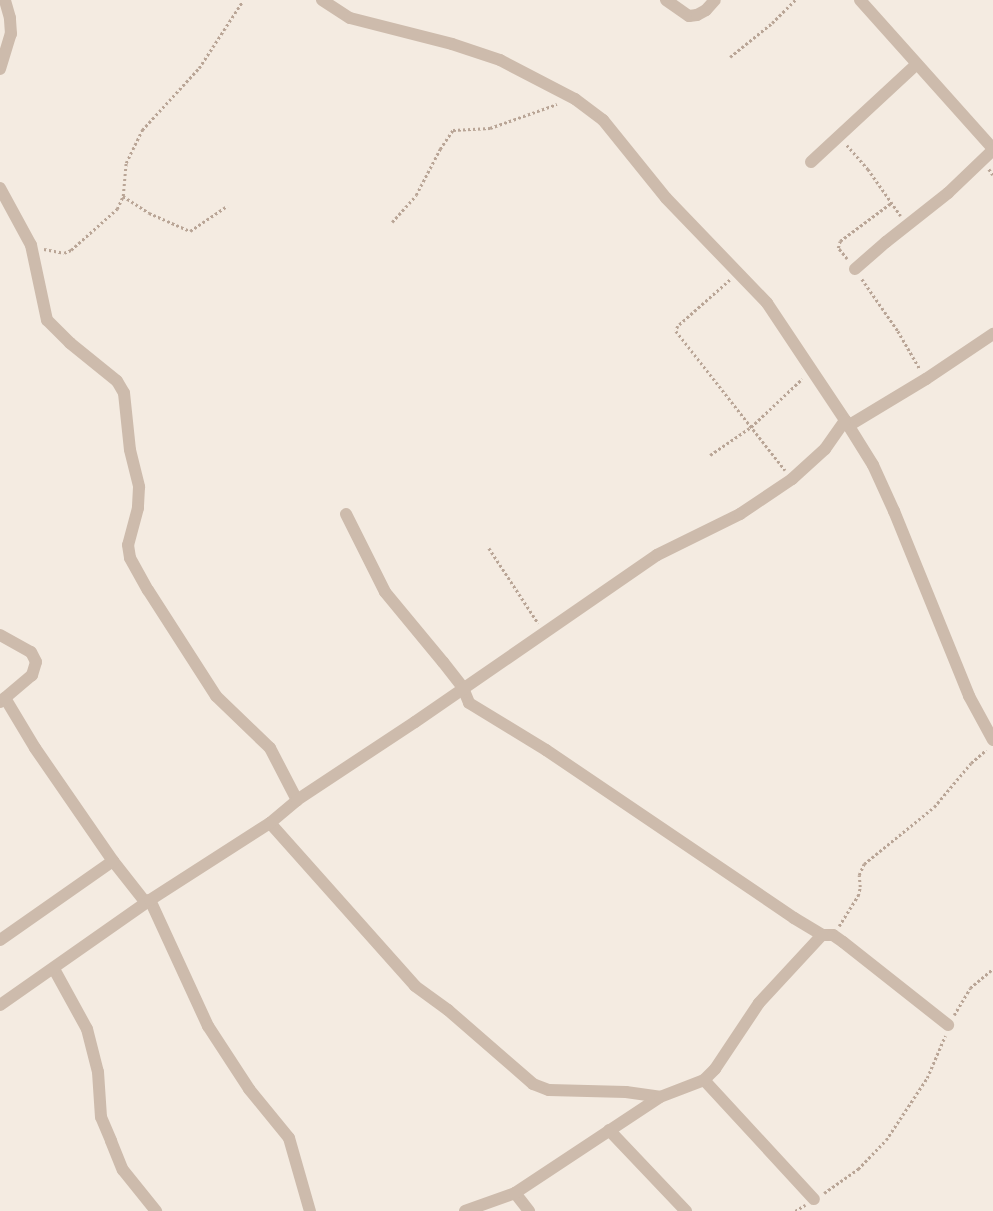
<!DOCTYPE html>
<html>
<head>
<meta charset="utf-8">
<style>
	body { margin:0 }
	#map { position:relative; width:993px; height:1211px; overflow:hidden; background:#f4ebe1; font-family:"IBM Plex Sans",sans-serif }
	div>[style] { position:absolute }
	.path>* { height:2.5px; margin-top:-1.25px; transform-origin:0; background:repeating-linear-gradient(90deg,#b9a596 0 2.5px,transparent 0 5px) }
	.minor>* { height:12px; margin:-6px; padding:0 6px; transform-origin:6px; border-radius:6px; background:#cdbbac }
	span { translate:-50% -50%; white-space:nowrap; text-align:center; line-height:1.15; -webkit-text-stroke:4px #fbf5ee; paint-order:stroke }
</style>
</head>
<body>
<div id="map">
	<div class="path">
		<i style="left:730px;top:57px;width:54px;rotate:-39deg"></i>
		<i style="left:772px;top:23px;width:33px;rotate:-45deg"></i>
		<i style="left:847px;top:145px;width:32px;rotate:49deg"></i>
		<i style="left:868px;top:169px;width:57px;rotate:54.9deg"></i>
		<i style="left:989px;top:169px;width:7px;rotate:56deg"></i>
		<i style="left:123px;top:196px;width:31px;rotate:33deg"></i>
		<i style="left:149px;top:213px;width:45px;rotate:23.7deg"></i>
		<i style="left:190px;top:231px;width:45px;rotate:-34deg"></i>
		<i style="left:392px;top:222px;width:36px;rotate:-48deg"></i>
		<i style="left:416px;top:195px;width:52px;rotate:-62.4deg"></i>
		<i style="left:440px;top:149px;width:23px;rotate:-56deg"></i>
		<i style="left:453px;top:130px;width:37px;rotate:-3deg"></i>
		<i style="left:490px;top:128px;width:71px;rotate:-19.7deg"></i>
		<i style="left:44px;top:249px;width:20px;rotate:11deg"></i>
		<i style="left:64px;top:253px;width:8px;rotate:-23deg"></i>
		<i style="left:71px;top:250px;width:62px;rotate:-41.7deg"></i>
		<i style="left:117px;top:209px;width:14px;rotate:-65deg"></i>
		<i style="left:123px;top:196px;width:33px;rotate:-85deg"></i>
		<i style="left:126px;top:163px;width:37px;rotate:-64deg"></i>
		<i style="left:142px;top:130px;width:84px;rotate:-47.4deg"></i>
		<i style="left:199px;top:68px;width:79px;rotate:-56.9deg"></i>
		<i style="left:847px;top:259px;width:14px;rotate:-129deg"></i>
		<i style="left:838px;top:248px;width:7px;rotate:-74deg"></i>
		<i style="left:840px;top:241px;width:64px;rotate:-36.7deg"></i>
		<i style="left:862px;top:279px;width:63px;rotate:55.3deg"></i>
		<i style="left:898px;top:331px;width:44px;rotate:59.9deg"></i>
		<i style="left:730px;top:280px;width:69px;rotate:138.5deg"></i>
		<i style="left:678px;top:326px;width:5px;rotate:112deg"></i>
		<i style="left:676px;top:331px;width:177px;rotate:51.9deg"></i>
		<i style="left:710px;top:455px;width:50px;rotate:-34.3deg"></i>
		<i style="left:751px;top:427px;width:70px;rotate:-43.3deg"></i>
		<i style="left:489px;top:548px;width:90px;rotate:56.8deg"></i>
		<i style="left:839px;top:926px;width:36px;rotate:-58deg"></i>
		<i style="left:858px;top:896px;width:9px;rotate:-77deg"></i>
		<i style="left:860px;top:887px;width:12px;rotate:-95deg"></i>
		<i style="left:859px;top:875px;width:12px;rotate:-66deg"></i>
		<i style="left:864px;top:864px;width:90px;rotate:-39.2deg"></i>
		<i style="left:934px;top:807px;width:57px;rotate:-49.9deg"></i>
		<i style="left:971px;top:763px;width:20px;rotate:-41deg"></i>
		<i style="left:954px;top:1015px;width:31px;rotate:-59deg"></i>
		<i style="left:970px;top:988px;width:30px;rotate:-40deg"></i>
		<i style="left:824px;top:1193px;width:42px;rotate:-35.2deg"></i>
		<i style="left:858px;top:1169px;width:40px;rotate:-46deg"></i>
		<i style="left:886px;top:1140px;width:74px;rotate:-56.5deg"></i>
		<i style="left:927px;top:1078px;width:46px;rotate:-66.8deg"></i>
		<i style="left:795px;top:1211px;width:12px;rotate:-31deg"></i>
	</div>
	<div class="minor">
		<i style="left:322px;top:0;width:33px;rotate:33deg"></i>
		<i style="left:350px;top:18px;width:105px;rotate:14.3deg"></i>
		<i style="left:452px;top:44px;width:51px;rotate:18.4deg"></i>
		<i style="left:500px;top:60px;width:85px;rotate:27.5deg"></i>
		<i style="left:575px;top:99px;width:35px;rotate:37deg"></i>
		<i style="left:603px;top:120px;width:100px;rotate:51.1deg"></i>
		<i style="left:666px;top:198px;width:146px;rotate:46.1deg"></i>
		<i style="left:767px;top:303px;width:141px;rotate:56.3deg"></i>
		<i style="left:845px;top:420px;width:53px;rotate:58.1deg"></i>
		<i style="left:873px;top:465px;width:51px;rotate:65.5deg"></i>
		<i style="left:894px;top:511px;width:200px;rotate:67.9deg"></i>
		<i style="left:969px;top:696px;width:50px;rotate:61.4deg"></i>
		<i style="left:666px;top:0;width:28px;rotate:35deg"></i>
		<i style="left:689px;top:16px;width:8px;rotate:-7deg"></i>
		<i style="left:697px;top:15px;width:10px;rotate:-29deg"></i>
		<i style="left:706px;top:10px;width:13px;rotate:-48deg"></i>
		<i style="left:860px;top:0;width:200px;rotate:48.2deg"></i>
		<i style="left:0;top:69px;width:37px;rotate:-73deg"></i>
		<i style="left:11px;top:34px;width:16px;rotate:-94deg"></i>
		<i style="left:10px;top:18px;width:19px;rotate:-106deg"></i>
		<i style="left:811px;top:162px;width:144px;rotate:-42.8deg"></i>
		<i style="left:0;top:188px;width:65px;rotate:61.5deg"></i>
		<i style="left:31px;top:245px;width:77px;rotate:78deg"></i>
		<i style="left:47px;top:320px;width:33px;rotate:45deg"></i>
		<i style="left:70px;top:343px;width:60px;rotate:39deg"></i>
		<i style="left:117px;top:381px;width:14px;rotate:60deg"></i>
		<i style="left:124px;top:393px;width:57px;rotate:84deg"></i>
		<i style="left:130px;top:450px;width:38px;rotate:76deg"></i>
		<i style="left:139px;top:487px;width:21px;rotate:93deg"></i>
		<i style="left:138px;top:508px;width:38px;rotate:105deg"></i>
		<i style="left:128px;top:545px;width:13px;rotate:81deg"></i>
		<i style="left:130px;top:558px;width:37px;rotate:61deg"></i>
		<i style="left:148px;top:590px;width:126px;rotate:57.3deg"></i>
		<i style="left:216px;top:696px;width:75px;rotate:43.9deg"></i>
		<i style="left:270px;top:748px;width:59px;rotate:62.6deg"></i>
		<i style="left:855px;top:269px;width:41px;rotate:-41.1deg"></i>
		<i style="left:886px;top:242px;width:79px;rotate:-38.3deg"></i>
		<i style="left:948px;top:193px;width:62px;rotate:-43.7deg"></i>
		<i style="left:848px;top:426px;width:91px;rotate:-31.1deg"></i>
		<i style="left:926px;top:379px;width:81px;rotate:-33.9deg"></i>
		<i style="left:346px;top:514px;width:87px;rotate:63.4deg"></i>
		<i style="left:385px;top:592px;width:91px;rotate:50.4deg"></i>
		<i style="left:443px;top:662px;width:33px;rotate:52deg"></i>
		<i style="left:463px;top:688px;width:16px;rotate:68deg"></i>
		<i style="left:469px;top:703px;width:90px;rotate:31.4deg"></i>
		<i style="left:546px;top:750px;width:300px;rotate:34.1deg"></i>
		<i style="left:794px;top:918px;width:33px;rotate:31deg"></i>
		<i style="left:0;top:635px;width:35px;rotate:29deg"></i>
		<i style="left:31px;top:652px;width:11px;rotate:63deg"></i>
		<i style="left:36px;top:662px;width:14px;rotate:107deg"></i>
		<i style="left:32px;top:675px;width:42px;rotate:139.8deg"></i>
		<i style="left:5px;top:698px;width:58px;rotate:59deg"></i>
		<i style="left:35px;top:748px;width:137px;rotate:55.4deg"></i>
		<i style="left:113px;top:861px;width:53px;rotate:51.8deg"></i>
		<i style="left:270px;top:823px;width:218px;rotate:48.3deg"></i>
		<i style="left:415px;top:986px;width:41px;rotate:36deg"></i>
		<i style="left:448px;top:1010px;width:113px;rotate:41deg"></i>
		<i style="left:533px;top:1084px;width:17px;rotate:21deg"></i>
		<i style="left:549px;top:1090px;width:77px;rotate:1.5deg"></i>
		<i style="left:626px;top:1092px;width:34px;rotate:8deg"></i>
		<i style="left:150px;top:900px;width:139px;rotate:65.3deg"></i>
		<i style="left:208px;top:1026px;width:75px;rotate:56.9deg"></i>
		<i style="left:249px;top:1089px;width:63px;rotate:50.8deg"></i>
		<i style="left:289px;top:1138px;width:76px;rotate:74deg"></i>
		<i style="left:0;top:940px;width:138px;rotate:-35deg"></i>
		<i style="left:54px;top:969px;width:68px;rotate:61.2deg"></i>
		<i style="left:87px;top:1029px;width:44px;rotate:75.7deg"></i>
		<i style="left:98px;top:1072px;width:45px;rotate:86.2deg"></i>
		<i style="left:101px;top:1117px;width:26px;rotate:67deg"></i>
		<i style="left:111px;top:1141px;width:31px;rotate:68deg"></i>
		<i style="left:123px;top:1170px;width:53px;rotate:51.2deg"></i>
		<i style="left:0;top:1005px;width:183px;rotate:-35deg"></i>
		<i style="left:150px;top:900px;width:143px;rotate:-32.7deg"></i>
		<i style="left:270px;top:823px;width:35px;rotate:-40deg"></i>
		<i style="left:297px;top:800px;width:141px;rotate:-33.5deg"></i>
		<i style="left:415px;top:722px;width:294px;rotate:-34.6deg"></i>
		<i style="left:657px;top:555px;width:93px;rotate:-26.3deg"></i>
		<i style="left:740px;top:514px;width:63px;rotate:-33.9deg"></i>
		<i style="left:792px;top:479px;width:45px;rotate:-42.3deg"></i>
		<i style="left:825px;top:449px;width:35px;rotate:-55deg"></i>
		<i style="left:704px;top:1080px;width:162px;rotate:47.3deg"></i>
		<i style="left:609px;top:1130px;width:112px;rotate:46.5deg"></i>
		<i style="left:515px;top:1193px;width:23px;rotate:52deg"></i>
		<i style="left:465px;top:1211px;width:53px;rotate:-19.8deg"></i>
		<i style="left:515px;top:1193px;width:174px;rotate:-33.5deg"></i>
		<i style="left:660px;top:1097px;width:47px;rotate:-21.1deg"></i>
		<i style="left:704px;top:1080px;width:16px;rotate:-45deg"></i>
		<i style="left:715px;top:1069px;width:79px;rotate:-56.3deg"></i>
		<i style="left:759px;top:1003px;width:93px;rotate:-47.2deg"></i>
		<i style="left:822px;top:935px;width:11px"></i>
		<i style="left:833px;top:935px;width:12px;rotate:35deg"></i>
		<i style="left:843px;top:942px;width:134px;rotate:38.3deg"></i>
	</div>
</div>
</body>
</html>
